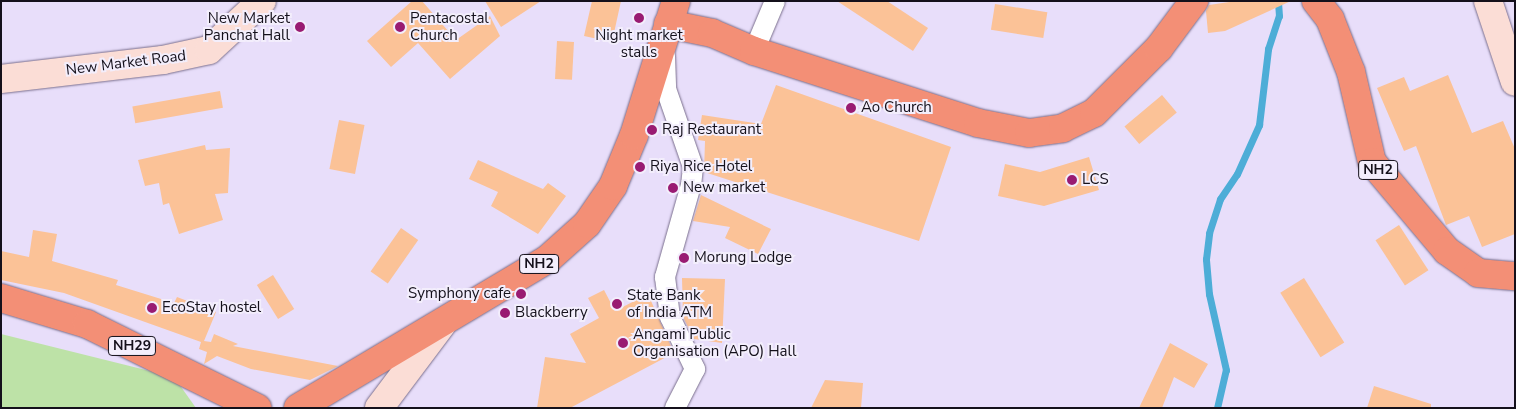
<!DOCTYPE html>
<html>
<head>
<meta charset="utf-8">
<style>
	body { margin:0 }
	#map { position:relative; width:1516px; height:409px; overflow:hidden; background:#e8defa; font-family:"Nunito Sans",sans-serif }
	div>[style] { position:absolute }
	.green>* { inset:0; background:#bde2a7 }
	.stream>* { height:7px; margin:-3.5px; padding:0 3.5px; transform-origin:3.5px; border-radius:3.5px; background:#4dadd7 }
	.building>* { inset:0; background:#fbc297; transform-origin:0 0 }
	.roads { filter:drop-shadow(0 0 1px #7a6f8d) drop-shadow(0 0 1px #7a6f8d) }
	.street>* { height:20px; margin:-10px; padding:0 10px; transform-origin:10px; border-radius:10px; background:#fff }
	.secondary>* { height:28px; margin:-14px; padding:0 14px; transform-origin:14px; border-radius:14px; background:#fbddd6 }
	.highway>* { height:28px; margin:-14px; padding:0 14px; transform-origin:14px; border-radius:14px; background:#f38f76 }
	.dots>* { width:14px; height:14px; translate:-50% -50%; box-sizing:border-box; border:2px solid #f3eefc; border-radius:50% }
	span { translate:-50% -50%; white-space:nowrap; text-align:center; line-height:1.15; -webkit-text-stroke:4px #f3eefc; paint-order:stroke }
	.shield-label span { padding:1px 4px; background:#f3eefc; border:1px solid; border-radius:4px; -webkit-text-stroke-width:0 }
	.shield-label { font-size:14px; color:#14101b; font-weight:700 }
	.poi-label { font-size:15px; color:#14101b }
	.right { translate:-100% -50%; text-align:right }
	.left { translate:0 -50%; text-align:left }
	.street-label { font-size:15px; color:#14101b }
	.frame { position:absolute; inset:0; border:2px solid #14101b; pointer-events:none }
</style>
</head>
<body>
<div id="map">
	<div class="green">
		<i style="clip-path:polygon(1px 334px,174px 377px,196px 408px,1px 408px)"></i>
	</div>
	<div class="stream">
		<i style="left:1217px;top:408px;width:39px;rotate:-77deg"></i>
		<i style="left:1226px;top:370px;width:78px;rotate:-102.6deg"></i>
		<i style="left:1209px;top:294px;width:35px;rotate:-95deg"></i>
		<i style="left:1206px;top:259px;width:26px;rotate:-83deg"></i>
		<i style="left:1209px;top:233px;width:36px;rotate:-72deg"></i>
		<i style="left:1220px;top:199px;width:30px;rotate:-56deg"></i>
		<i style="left:1237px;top:174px;width:54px;rotate:-65.8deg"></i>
		<i style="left:1259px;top:125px;width:77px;rotate:-83.2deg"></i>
		<i style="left:1268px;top:49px;width:35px;rotate:-72deg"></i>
		<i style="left:1279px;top:16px;width:15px;rotate:-94deg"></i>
	</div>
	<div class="building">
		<i style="clip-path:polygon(412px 1px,422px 1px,456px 40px,490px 16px,500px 36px,450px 79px,418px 43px,391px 67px,367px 41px)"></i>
		<i style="clip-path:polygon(485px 1px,541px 1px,501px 27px)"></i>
		<i style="clip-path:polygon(592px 1px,621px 1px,612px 42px,584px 36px)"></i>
		<i style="clip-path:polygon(837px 1px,887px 1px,928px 28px,913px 51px)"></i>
		<i style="clip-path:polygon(1236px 1px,1291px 1px,1225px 31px,1208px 33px,1206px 11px,1209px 5px)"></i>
		<i style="left:995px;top:4px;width:53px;height:26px;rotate:9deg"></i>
		<i style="left:557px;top:41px;width:17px;height:38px;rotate:3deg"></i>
		<i style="clip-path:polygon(1448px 75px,1472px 133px,1503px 121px,1515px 149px,1515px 234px,1482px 247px,1469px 216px,1446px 225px,1416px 146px,1404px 151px,1377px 88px,1404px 77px,1410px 91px)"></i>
		<i style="clip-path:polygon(776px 85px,951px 147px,919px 241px,704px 172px,705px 141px,698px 140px,702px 115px,761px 124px)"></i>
		<i style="left:220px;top:91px;width:17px;height:89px;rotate:80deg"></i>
		<i style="left:1162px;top:95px;width:23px;height:49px;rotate:50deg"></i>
		<i style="left:339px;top:120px;width:26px;height:50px;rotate:11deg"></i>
		<i style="clip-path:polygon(205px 145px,206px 150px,230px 148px,228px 193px,215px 194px,223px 220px,179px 234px,169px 203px,163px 205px,159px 183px,145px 186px,138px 160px)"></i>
		<i style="clip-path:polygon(1089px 157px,1099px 190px,1044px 206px,998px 196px,1005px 164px,1040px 172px)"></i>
		<i style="clip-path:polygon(478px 160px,543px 189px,548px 183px,566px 196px,538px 234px,491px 206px,498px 192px,469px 179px)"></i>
		<i style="clip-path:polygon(701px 195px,771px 229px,758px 254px,725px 238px,730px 227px,693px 221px)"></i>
		<i style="left:1399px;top:225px;width:54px;height:28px;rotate:57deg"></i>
		<i style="left:401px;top:228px;width:21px;height:53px;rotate:35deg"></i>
		<i style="clip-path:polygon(33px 230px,57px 234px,52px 261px,118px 280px,116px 285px,174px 303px,177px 297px,216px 312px,204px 341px,211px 342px,214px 334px,238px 344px,233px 346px,338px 366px,310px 380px,251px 369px,217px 356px,204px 364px,207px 352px,199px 349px,201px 342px,64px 293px,1px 280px,1px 251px,29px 257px)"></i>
		<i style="left:273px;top:275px;width:40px;height:19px;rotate:58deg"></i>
		<i style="clip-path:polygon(682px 278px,725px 279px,722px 343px,694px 339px,683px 317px)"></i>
		<i style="left:1304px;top:278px;width:76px;height:28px;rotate:58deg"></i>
		<i style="clip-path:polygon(604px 290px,615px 311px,648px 294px,674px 353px,570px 408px,537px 408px,545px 357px,586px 363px,570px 334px,599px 318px,588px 298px)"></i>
		<i style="clip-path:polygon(1170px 343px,1208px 364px,1194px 388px,1174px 377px,1162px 408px,1139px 408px)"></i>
		<i style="clip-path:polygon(825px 380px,863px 383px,861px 408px,811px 408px)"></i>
		<i style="clip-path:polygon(1374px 386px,1431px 404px,1431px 408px,1367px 408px)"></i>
	</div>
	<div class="roads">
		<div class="street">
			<i style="left:754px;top:51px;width:54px;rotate:-67.2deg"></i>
			<i style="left:665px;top:56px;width:33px;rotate:88deg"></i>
			<i style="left:666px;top:89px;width:83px;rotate:70.9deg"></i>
			<i style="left:693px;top:167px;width:18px;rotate:96deg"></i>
			<i style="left:691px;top:185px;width:96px;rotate:105.8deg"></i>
			<i style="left:665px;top:277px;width:40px;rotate:82.9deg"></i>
			<i style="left:670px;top:317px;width:58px;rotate:64.3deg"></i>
			<i style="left:695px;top:369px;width:44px;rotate:117.1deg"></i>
		</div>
		<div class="secondary">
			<i style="left:1488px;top:1px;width:85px;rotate:71.6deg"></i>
			<i style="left:1px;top:79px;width:163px;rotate:-6.7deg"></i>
			<i style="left:163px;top:60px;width:47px;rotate:-12.3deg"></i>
			<i style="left:209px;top:50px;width:72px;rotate:-42.8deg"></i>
			<i style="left:379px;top:408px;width:105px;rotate:-53.1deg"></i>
		</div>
		<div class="highway">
			<i style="left:1316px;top:1px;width:23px;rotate:52deg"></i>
			<i style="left:1330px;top:19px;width:57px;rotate:68.4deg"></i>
			<i style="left:1351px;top:72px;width:92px;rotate:76.9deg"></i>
			<i style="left:1372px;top:162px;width:116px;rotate:49.9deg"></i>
			<i style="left:1447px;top:251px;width:38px;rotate:35deg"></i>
			<i style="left:1478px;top:273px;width:37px;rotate:5deg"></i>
			<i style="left:668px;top:24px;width:45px;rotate:11.6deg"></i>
			<i style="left:712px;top:33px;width:46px;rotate:23.2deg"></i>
			<i style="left:754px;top:51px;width:235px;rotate:17.8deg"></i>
			<i style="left:978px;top:123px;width:52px;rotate:11.1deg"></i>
			<i style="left:1029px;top:133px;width:34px;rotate:-8deg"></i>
			<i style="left:1063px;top:128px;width:34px;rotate:-26deg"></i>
			<i style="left:1094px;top:113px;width:92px;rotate:-45deg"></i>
			<i style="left:1159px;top:48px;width:59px;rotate:-53.3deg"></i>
			<i style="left:1px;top:298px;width:90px;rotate:16.8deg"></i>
			<i style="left:87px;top:324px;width:190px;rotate:26.3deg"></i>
			<i style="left:298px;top:408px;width:291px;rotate:-30.8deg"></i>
			<i style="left:548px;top:259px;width:52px;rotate:-41.9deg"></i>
			<i style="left:587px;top:224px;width:46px;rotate:-55.6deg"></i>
			<i style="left:613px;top:186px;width:55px;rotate:-67.6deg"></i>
			<i style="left:634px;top:135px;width:140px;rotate:-72.6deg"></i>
		</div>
	</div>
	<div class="dots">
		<i style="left:639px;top:18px;background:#991b72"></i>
		<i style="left:300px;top:27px;background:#991b72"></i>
		<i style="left:400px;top:27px;background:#991b72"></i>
		<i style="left:851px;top:108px;background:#991b72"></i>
		<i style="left:652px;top:130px;background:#991b72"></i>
		<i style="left:640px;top:167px;background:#991b72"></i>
		<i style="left:1072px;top:180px;background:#991b72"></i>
		<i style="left:673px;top:188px;background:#991b72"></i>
		<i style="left:684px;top:258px;background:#991b72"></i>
		<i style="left:521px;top:294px;background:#991b72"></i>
		<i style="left:617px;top:304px;background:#991b72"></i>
		<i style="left:152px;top:308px;background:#991b72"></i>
		<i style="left:505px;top:313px;background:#991b72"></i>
		<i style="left:623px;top:343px;background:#991b72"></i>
	</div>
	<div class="shield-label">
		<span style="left:1378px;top:170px">NH2</span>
		<span style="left:539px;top:264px">NH2</span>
		<span style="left:132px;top:346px">NH29</span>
	</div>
	<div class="poi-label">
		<span class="right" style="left:290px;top:27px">New Market<br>Panchat Hall</span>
		<span class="left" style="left:410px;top:27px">Pentacostal<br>Church</span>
		<span style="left:639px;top:44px">Night market<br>stalls</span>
		<span class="left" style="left:861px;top:108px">Ao Church</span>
		<span class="left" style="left:662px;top:130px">Raj Restaurant</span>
		<span class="left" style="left:650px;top:167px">Riya Rice Hotel</span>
		<span class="left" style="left:1082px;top:180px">LCS</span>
		<span class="left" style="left:683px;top:188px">New market</span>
		<span class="left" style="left:694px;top:258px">Morung Lodge</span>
		<span class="right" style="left:511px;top:294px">Symphony cafe</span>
		<span class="left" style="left:627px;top:304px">State Bank<br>of India ATM</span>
		<span class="left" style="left:162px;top:308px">EcoStay hostel</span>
		<span class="left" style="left:515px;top:313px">Blackberry</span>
		<span class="left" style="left:633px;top:343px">Angami Public<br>Organisation (APO) Hall</span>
	</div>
	<div class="street-label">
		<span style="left:126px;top:63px;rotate:-7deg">New Market Road</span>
	</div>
	<div class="frame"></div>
</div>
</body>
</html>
